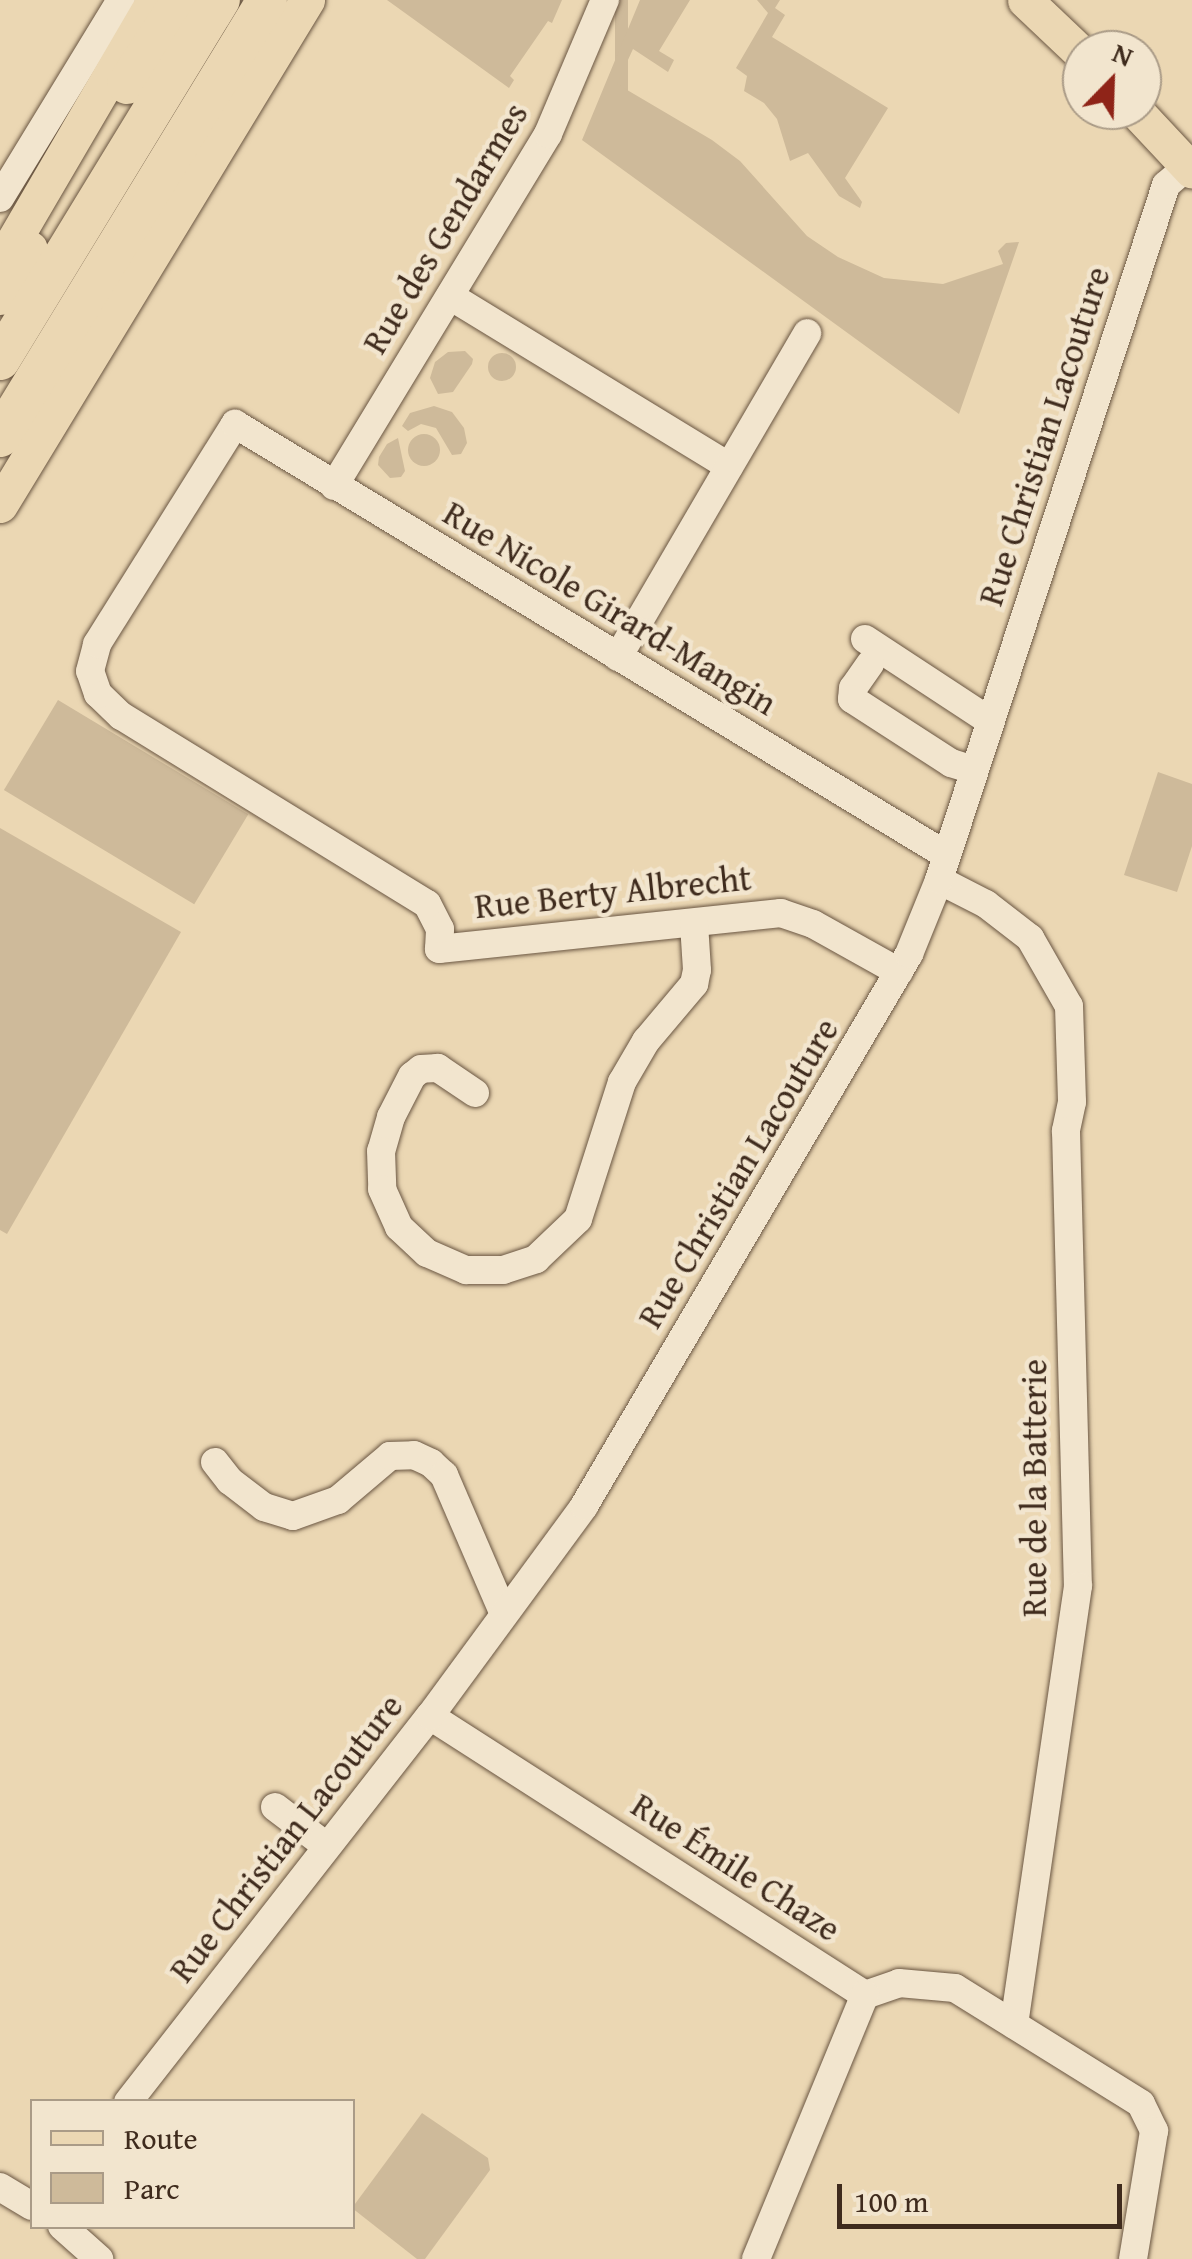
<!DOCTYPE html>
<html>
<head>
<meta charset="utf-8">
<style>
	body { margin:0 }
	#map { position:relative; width:1192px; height:2259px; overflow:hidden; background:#ebd7b3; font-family:"Gentium Book Plus",serif }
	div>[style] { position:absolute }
	.green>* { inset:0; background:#ceba9a; transform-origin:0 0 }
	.round { border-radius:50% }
	.roads { filter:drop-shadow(0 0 2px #6a5642) drop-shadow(0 0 2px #6a5642) }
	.minor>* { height:28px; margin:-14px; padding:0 14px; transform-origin:14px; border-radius:14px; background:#f2e5ce }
	.major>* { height:35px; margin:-17.5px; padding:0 17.5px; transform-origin:17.5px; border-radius:17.5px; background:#ebd7b3 }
	.highway>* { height:40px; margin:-20px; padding:0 20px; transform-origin:20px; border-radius:20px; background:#ebd7b3 }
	span { translate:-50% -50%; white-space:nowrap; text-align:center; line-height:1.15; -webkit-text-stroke:9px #f2e5ce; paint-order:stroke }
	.street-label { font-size:35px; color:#3f2b1d }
	.legend { position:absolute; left:30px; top:2099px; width:325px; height:130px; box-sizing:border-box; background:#f2e5ce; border:2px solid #aa9b87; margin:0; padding:12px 18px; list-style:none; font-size:30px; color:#3f2b1d }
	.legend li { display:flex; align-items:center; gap:20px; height:50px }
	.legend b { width:50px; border:2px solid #aa9b87 }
	.north { position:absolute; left:1062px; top:30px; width:100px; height:100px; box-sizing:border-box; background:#f2e5ce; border:2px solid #aa9b87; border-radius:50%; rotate:23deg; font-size:28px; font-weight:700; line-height:40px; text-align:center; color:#3f2b1d }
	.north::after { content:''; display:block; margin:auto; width:35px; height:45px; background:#8f2418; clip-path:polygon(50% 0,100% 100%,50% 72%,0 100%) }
	.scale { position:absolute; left:837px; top:2184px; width:285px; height:45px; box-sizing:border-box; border:5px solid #3f2b1d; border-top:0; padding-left:12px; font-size:30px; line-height:35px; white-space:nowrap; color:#3f2b1d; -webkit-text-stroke:8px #f2e5ce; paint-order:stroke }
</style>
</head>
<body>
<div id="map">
	<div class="green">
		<i style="clip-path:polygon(387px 0,562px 0,552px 23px,548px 21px,510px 76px,514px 80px,509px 88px)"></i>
		<i style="left:615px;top:0;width:13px;height:127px"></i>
		<i style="clip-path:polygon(640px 0,690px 0,659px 51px,674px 60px,668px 72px,633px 49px,617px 84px,712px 140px,740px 161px,807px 236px,838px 257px,884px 278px,943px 284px,1003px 264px,998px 251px,1006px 243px,1019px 242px,959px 414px,582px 140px)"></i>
		<i style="clip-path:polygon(757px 0,780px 0,775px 8px,785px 15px,772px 37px,888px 108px,845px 178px,862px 202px,860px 208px,839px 196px,808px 153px,790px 161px,777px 119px,764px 103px,744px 91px,747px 76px,736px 68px,768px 13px)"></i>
		<i style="clip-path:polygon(465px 351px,473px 359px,472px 364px,453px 392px,438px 394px,430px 378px,435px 362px,448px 352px)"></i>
		<i class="round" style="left:488px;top:353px;width:28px;height:28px"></i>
		<i style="clip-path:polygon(434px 406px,452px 412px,464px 428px,467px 443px,461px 454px,452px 455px,436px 428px,421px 424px,408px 431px,402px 426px,410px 413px)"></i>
		<i class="round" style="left:408px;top:434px;width:32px;height:32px"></i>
		<i style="clip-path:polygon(398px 438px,405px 471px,401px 477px,390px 478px,378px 465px,379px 457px,387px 444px)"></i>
		<i style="left:58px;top:700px;width:222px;height:105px;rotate:31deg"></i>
		<i style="clip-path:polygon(1158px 772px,1192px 784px,1192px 846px,1177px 892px,1124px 875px)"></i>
		<i style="clip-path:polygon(0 828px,181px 932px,7px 1234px,0 1230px)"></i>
		<i style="clip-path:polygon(422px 2113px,488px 2158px,490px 2170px,425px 2259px,417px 2259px,352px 2208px)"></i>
	</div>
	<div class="roads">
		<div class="minor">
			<i style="left:0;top:198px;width:232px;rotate:-58.6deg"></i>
			<i style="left:450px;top:296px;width:327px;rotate:31.4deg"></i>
			<i style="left:334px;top:486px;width:412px;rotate:-58.7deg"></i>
			<i style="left:548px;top:134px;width:146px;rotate:-67deg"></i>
			<i style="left:865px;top:639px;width:149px;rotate:33.3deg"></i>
			<i style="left:618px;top:657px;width:375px;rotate:-59.7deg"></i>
			<i style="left:870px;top:664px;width:29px;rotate:125deg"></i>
			<i style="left:853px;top:688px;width:11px;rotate:95deg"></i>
			<i style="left:852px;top:699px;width:118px;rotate:32.9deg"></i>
			<i style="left:951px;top:763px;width:24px;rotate:17deg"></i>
			<i style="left:939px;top:880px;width:53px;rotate:27.1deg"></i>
			<i style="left:986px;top:904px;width:56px;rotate:37.7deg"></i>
			<i style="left:1030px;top:938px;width:78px;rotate:60.2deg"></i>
			<i style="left:1069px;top:1006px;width:96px;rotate:88.2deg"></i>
			<i style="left:1072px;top:1102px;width:30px;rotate:102deg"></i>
			<i style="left:1066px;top:1131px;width:455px;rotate:88.5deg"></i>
			<i style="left:1078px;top:1586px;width:443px;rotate:98.3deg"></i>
			<i style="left:899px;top:972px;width:98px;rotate:-150.8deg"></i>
			<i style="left:813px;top:924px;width:34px;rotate:-161deg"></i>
			<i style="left:781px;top:913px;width:344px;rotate:174deg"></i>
			<i style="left:439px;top:949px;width:20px;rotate:-87deg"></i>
			<i style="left:440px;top:929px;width:28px;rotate:-117deg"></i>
			<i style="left:427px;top:904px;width:359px;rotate:-148.4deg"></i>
			<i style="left:121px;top:716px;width:32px;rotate:-136deg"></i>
			<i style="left:98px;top:694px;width:24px;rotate:-109deg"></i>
			<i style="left:90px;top:671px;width:28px;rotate:-75deg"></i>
			<i style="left:97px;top:644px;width:260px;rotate:-57.9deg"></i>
			<i style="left:235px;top:424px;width:831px;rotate:31.22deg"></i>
			<i style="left:475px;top:1093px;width:45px;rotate:-146deg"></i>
			<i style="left:438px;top:1068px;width:17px;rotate:177deg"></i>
			<i style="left:421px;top:1069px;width:11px;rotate:142deg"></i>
			<i style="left:412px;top:1076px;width:46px;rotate:117.1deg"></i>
			<i style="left:391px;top:1117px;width:35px;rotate:106deg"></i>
			<i style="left:381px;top:1151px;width:38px;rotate:88deg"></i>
			<i style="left:382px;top:1189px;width:42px;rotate:65.9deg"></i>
			<i style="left:399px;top:1227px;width:38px;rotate:43deg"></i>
			<i style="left:427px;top:1253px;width:43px;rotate:23.6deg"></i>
			<i style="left:466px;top:1270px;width:37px"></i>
			<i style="left:503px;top:1270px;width:35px;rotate:-18deg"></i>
			<i style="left:536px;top:1259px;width:58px;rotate:-43.6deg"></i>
			<i style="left:578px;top:1219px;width:144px;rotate:-72.2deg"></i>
			<i style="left:622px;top:1082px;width:48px;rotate:-59.7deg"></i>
			<i style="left:646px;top:1041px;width:75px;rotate:-49.9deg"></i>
			<i style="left:694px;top:984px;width:14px;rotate:-78deg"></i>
			<i style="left:697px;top:970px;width:47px;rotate:-93.7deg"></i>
			<i style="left:215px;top:1462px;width:24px;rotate:52deg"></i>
			<i style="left:230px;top:1481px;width:43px;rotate:37.4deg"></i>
			<i style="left:264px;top:1507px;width:30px;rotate:17deg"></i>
			<i style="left:293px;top:1516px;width:48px;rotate:-19.6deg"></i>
			<i style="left:338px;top:1500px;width:68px;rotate:-40.2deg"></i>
			<i style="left:390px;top:1456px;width:24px;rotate:-2deg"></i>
			<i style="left:414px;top:1455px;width:19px;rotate:25deg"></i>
			<i style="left:431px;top:1463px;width:18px;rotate:43deg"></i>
			<i style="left:444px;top:1475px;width:151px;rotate:66.7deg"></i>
			<i style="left:430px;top:1716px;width:517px;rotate:32.68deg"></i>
			<i style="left:865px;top:1995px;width:36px;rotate:-19deg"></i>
			<i style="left:899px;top:1983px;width:56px;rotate:5.1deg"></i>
			<i style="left:955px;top:1988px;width:219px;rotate:31.9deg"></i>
			<i style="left:1141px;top:2104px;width:30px;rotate:64deg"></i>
			<i style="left:1154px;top:2131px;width:130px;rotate:99.3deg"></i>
			<i style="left:275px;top:1807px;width:63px;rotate:37.2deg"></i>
			<i style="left:128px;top:2102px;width:490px;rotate:-52deg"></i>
			<i style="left:430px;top:1716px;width:260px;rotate:-53.7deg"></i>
			<i style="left:584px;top:1506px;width:641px;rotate:-59.51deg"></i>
			<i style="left:909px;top:954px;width:80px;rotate:-67.9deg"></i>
			<i style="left:939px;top:880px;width:731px;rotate:-71.91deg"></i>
			<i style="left:1166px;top:185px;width:29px;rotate:-41deg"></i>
			<i style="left:0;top:2187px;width:37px;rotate:31deg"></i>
			<i style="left:62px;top:2226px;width:50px;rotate:41.7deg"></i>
			<i style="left:756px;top:2259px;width:286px;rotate:-67.6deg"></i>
		</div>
		<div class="major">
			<i style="left:1025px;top:0;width:79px;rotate:43.5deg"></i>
			<i style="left:1135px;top:110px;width:83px;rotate:46.9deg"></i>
			<i style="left:0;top:264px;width:306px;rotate:-59.7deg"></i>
			<i style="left:0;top:297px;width:57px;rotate:-58.5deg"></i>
			<i style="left:0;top:505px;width:591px;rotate:-58.7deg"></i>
		</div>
		<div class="highway">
			<i style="left:127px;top:84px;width:100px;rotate:-56.8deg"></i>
			<i style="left:0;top:360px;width:422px;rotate:-58.6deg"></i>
			<i style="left:0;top:437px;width:512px;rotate:-58.58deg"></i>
		</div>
	</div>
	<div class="street-label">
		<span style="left:445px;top:228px;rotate:-59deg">Rue des Gendarmes</span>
		<span style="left:1044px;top:436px;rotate:-72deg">Rue Christian Lacouture</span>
		<span style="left:610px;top:608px;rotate:31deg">Rue Nicole Girard-Mangin</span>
		<span style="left:613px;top:892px;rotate:-6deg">Rue Berty Albrecht</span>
		<span style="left:738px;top:1173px;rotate:-59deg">Rue Christian Lacouture</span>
		<span style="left:1034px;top:1488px;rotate:-90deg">Rue de la Batterie</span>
		<span style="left:286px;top:1838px;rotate:-52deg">Rue Christian Lacouture</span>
		<span style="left:736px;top:1867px;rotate:33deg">Rue Émile Chaze</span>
	</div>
	<ul class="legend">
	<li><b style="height:12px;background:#ebd7b3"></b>Route</li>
	<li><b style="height:28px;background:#ceba9a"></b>Parc</li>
	</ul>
	<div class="north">N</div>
	<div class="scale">100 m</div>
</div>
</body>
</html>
